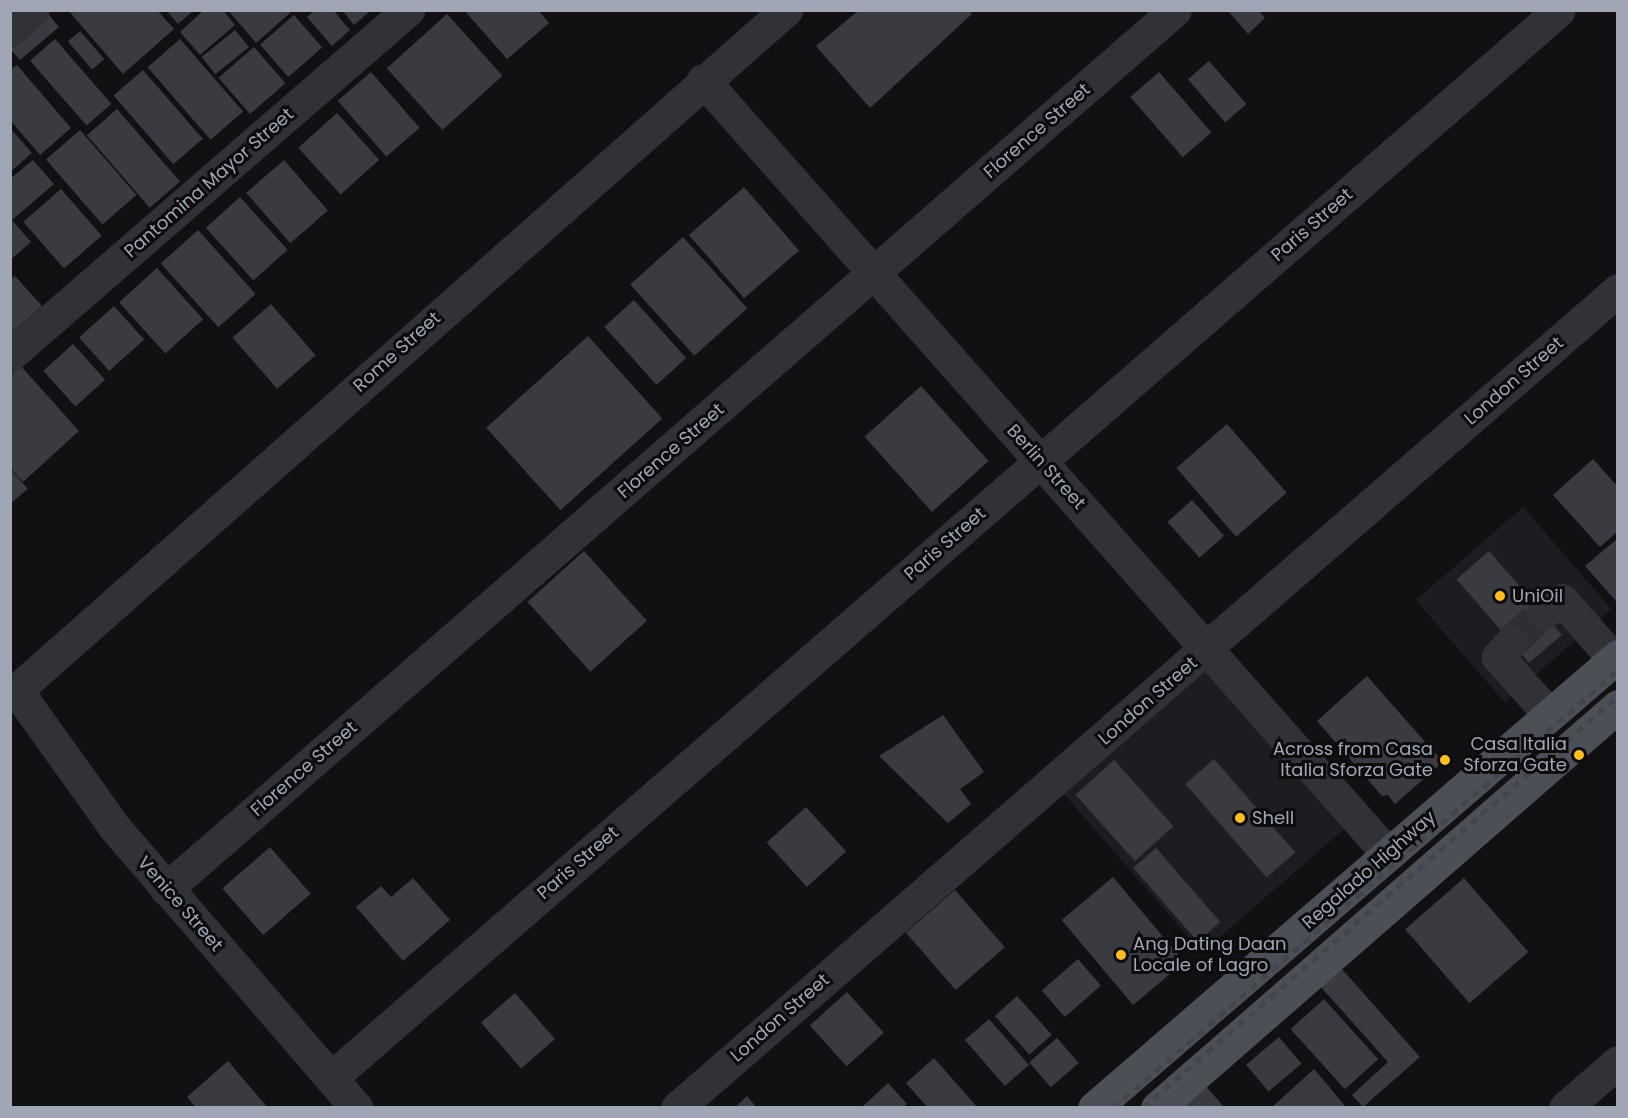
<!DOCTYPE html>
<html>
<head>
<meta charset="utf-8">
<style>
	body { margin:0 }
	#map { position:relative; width:1628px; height:1118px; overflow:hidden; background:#111113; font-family:Poppins,sans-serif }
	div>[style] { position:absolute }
	.built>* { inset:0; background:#1c1d20; transform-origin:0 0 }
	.building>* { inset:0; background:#3a3b41; transform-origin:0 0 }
	.minor-tunnel>* { height:33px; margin-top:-16.5px; transform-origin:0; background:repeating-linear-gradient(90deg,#2e2f33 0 33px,transparent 0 49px) }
	.minor>* { height:33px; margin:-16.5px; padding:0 16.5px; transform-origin:16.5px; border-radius:16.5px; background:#313238 }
	.major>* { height:33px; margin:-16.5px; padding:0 16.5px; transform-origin:16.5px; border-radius:16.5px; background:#4d4f57 }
	.rail>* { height:4.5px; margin-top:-2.25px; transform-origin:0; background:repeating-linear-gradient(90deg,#44464d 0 8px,transparent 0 14px) }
	.dots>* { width:16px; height:16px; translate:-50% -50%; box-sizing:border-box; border:3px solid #0c0c0d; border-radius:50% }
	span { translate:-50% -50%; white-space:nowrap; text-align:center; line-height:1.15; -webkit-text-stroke:6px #0c0c0d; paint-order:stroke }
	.street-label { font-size:18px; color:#a0a6b5 }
	.poi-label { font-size:18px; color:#a0a6b5 }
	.left { translate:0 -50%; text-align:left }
	.right { translate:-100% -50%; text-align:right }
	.frame { position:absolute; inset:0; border:12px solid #a0a6b5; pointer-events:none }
</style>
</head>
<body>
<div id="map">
	<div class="built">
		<i style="left:1523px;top:507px;width:135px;height:142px;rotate:49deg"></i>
		<i style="left:1207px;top:666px;width:213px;height:192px;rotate:49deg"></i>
	</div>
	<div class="building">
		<i style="clip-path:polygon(45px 10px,59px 27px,20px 60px,10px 49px,10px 35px)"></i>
		<i style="clip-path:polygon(68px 10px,157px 10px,174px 29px,123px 74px)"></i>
		<i style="clip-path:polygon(166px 10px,194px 10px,178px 24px)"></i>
		<i style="clip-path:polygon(204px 10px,223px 10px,235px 25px,200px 55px,180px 32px)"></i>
		<i style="clip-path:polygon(228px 10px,290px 10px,291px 12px,256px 43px)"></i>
		<i style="clip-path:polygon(315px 10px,333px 10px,350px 30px,332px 46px,307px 17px)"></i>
		<i style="clip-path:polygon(342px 10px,368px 10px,369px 12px,354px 25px)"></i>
		<i style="clip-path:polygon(464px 10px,538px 10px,549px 23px,507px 59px)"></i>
		<i style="clip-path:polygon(859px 10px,969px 10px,972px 14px,870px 108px,816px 46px)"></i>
		<i style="clip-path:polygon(1227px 10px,1258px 10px,1265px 18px,1248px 34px)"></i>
		<i style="left:447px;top:14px;width:83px;height:81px;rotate:48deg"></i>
		<i style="left:294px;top:15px;width:43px;height:45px;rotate:49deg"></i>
		<i style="left:235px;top:30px;width:22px;height:43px;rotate:51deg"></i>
		<i style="left:80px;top:31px;width:37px;height:16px;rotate:49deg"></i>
		<i style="left:55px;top:39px;width:86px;height:33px;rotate:49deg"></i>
		<i style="left:180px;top:39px;width:96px;height:43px;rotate:49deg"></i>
		<i style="left:254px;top:47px;width:48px;height:47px;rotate:49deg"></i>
		<i style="left:1209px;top:61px;width:57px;height:28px;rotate:49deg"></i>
		<i style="clip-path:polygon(17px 65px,71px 128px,40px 155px,10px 120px,10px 70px)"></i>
		<i style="left:143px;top:70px;width:91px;height:39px;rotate:49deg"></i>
		<i style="left:371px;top:72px;width:74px;height:44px;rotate:49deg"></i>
		<i style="left:1159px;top:72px;width:80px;height:38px;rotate:49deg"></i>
		<i style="left:117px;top:109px;width:96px;height:40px;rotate:49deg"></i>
		<i style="left:337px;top:113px;width:63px;height:52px;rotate:48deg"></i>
		<i style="clip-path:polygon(10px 128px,32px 153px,10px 172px)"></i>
		<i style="left:80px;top:130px;width:86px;height:45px;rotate:49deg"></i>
		<i style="clip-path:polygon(33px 160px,54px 184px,12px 220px,31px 242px,10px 260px,10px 179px)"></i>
		<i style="left:284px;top:160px;width:67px;height:50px;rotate:49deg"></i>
		<i style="left:744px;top:187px;width:84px;height:73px;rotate:49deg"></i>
		<i style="left:61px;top:189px;width:62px;height:50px;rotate:49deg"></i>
		<i style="left:240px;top:197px;width:71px;height:46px;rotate:48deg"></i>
		<i style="left:198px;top:230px;width:86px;height:50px;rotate:48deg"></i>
		<i style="left:683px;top:237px;width:96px;height:71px;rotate:48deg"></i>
		<i style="left:157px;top:268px;width:69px;height:51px;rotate:48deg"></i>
		<i style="clip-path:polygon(15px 276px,42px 306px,10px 334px,10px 280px)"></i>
		<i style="left:634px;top:300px;width:78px;height:40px;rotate:48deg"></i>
		<i style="left:271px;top:304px;width:68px;height:51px;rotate:49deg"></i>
		<i style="left:114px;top:306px;width:45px;height:47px;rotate:48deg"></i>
		<i style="left:588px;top:336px;width:111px;height:137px;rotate:48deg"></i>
		<i style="left:73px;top:344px;width:48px;height:40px;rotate:48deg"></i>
		<i style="clip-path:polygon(21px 366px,79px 431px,23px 482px,10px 468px,10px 375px)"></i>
		<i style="left:921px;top:386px;width:101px;height:76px;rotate:48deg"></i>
		<i style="left:1227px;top:424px;width:91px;height:67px;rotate:49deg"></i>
		<i style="clip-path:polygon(1593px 459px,1618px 487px,1618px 531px,1600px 547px,1553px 495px)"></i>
		<i style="clip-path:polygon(10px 469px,28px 489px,10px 504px)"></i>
		<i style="left:1192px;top:500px;width:48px;height:33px;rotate:48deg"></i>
		<i style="clip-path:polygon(1618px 538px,1618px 598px,1615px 600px,1585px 566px)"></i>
		<i style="left:584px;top:551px;width:94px;height:76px;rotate:48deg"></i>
		<i style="left:1489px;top:551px;width:111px;height:43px;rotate:49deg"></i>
		<i style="clip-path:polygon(1367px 676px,1443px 762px,1395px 804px,1388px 795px,1382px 796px,1317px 721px)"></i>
		<i style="clip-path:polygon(943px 715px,984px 772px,960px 789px,971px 804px,948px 823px,879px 756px)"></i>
		<i style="left:1214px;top:759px;width:124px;height:38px;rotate:49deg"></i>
		<i style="left:1114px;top:760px;width:89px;height:52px;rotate:48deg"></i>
		<i style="left:806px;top:807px;width:60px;height:53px;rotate:48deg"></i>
		<i style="left:270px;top:847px;width:62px;height:63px;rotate:49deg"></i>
		<i style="left:1156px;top:848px;width:98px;height:30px;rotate:49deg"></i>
		<i style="left:1113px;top:877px;width:111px;height:67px;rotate:50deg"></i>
		<i style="clip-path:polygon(413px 878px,450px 920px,403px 961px,356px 907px,381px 886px,391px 897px)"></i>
		<i style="left:1464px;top:878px;width:98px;height:78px;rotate:49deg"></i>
		<i style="left:955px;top:890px;width:76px;height:65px;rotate:49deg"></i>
		<i style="left:1078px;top:959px;width:35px;height:48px;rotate:49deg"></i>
		<i style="clip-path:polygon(1341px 968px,1420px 1057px,1363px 1107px,1352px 1095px,1388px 1062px,1320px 986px)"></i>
		<i style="left:847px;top:992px;width:55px;height:50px;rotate:48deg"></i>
		<i style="left:515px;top:993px;width:61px;height:45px;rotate:49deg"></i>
		<i style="left:1017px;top:996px;width:52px;height:30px;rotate:48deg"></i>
		<i style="left:1324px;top:999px;width:81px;height:45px;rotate:48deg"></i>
		<i style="left:989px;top:1019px;width:61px;height:32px;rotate:49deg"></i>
		<i style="left:1279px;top:1037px;width:35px;height:43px;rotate:50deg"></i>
		<i style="left:1057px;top:1038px;width:33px;height:37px;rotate:49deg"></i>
		<i style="clip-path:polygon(934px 1058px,978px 1108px,928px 1108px,906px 1083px)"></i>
		<i style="clip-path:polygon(228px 1061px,268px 1108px,196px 1108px,187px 1097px)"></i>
		<i style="clip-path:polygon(1314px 1069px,1347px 1108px,1271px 1108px)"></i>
		<i style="clip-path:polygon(888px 1083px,907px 1104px,902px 1108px,861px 1108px)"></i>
		<i style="clip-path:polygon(1204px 1084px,1225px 1108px,1177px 1108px)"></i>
		<i style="clip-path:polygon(747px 1096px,757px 1108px,734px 1108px)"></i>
	</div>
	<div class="minor-tunnel">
		<i style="left:1511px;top:642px;width:43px;rotate:-42.2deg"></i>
	</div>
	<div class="minor">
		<i style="left:10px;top:30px;width:30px;rotate:-41deg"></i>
		<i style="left:703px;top:80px;width:1034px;rotate:48.49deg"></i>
		<i style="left:10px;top:355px;width:527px;rotate:-40.92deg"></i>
		<i style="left:1543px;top:613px;width:23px;rotate:-34deg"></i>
		<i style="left:1562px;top:600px;width:85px;rotate:48.8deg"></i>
		<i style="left:1511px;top:642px;width:20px;rotate:131deg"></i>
		<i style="left:1498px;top:657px;width:76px;rotate:48.2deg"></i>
		<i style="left:17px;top:691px;width:168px;rotate:54.4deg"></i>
		<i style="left:115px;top:828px;width:370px;rotate:49.2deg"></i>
		<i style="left:10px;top:696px;width:1036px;rotate:-41.48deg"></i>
		<i style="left:166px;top:889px;width:1338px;rotate:-41.06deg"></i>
		<i style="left:331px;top:1078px;width:1627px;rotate:-41.01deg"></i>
		<i style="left:677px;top:1108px;width:1247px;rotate:-41deg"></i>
		<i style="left:1565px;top:1108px;width:70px;rotate:-41deg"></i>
	</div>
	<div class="major">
		<i style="left:1094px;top:1108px;width:692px;rotate:-40.78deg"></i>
		<i style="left:1157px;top:1108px;width:612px;rotate:-41.09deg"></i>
	</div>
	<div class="rail">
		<i style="left:1113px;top:1108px;width:668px;rotate:-40.94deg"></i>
		<i style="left:1143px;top:1108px;width:629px;rotate:-40.94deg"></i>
	</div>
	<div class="dots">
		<i style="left:1500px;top:596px;background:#ffbd1c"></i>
		<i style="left:1579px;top:755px;background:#ffbd1c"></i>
		<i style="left:1445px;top:760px;background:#ffbd1c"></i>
		<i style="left:1240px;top:818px;background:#ffbd1c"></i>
		<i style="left:1121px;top:955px;background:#ffbd1c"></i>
	</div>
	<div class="street-label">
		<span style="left:1037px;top:131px;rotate:-41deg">Florence Street</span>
		<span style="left:209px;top:183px;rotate:-41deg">Pantomina Mayor Street</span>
		<span style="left:1312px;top:225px;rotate:-41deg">Paris Street</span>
		<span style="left:397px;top:352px;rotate:-42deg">Rome Street</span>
		<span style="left:1514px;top:381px;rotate:-41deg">London Street</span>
		<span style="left:671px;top:451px;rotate:-41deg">Florence Street</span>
		<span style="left:1046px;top:467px;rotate:48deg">Berlin Street</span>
		<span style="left:945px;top:544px;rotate:-41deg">Paris Street</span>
		<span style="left:1148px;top:701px;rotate:-41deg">London Street</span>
		<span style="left:304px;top:769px;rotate:-41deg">Florence Street</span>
		<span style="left:578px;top:863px;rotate:-41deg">Paris Street</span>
		<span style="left:1369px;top:870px;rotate:-41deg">Regalado Highway</span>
		<span style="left:180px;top:904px;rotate:49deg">Venice Street</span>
		<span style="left:780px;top:1018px;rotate:-41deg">London Street</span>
	</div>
	<div class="poi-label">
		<span class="left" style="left:1512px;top:596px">UniOil</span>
		<span class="right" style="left:1567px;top:755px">Casa Italia<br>Sforza Gate</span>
		<span class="right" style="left:1433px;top:760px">Across from Casa<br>Italia Sforza Gate</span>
		<span class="left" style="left:1252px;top:818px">Shell</span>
		<span class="left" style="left:1133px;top:955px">Ang Dating Daan<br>Locale of Lagro</span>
	</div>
	<div class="frame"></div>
</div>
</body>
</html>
